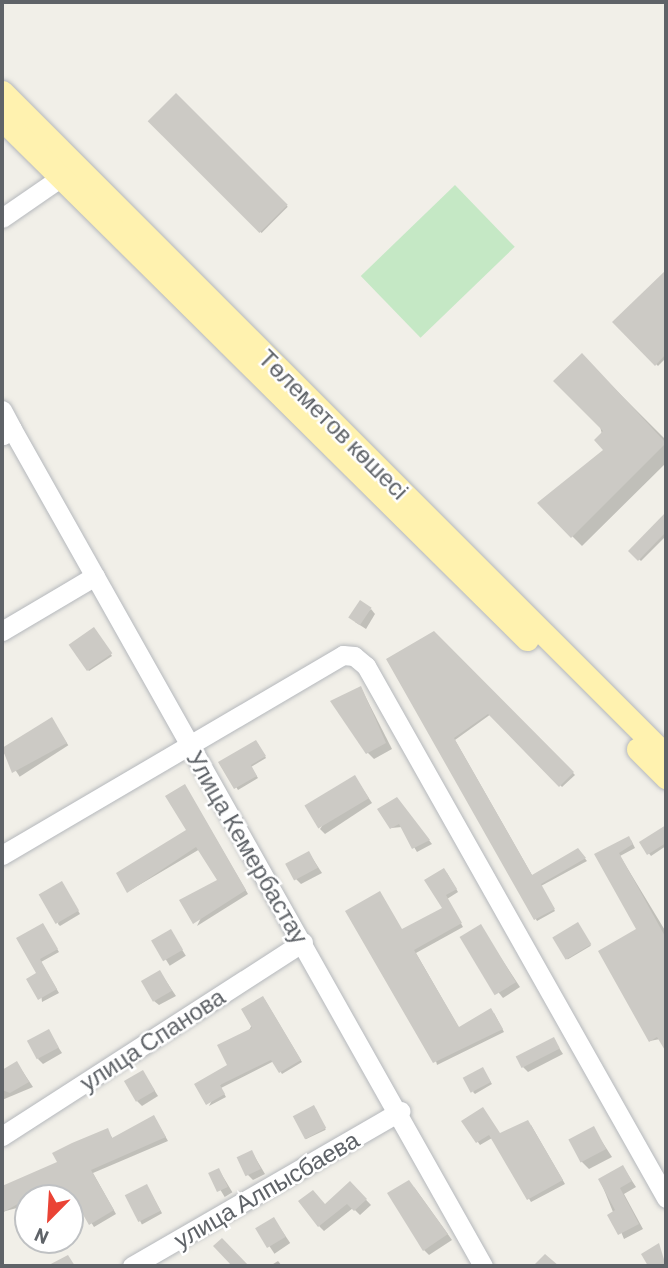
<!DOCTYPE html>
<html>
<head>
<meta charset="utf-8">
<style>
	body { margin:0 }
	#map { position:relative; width:668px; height:1268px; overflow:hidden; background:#f1efe8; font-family:Barlow,sans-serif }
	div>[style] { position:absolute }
	.green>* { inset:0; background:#c5e8c5; transform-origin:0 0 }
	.shadow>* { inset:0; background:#0003; transform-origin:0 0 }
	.building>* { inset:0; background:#cccac5; transform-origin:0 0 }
	.roads { filter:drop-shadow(0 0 2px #b5b8bc) drop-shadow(0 0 2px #b5b8bc) }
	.minor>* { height:19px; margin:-9.5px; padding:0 9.5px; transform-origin:9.5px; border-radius:9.5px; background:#fff }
	.major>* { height:23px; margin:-11.5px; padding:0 11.5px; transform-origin:11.5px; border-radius:11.5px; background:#fff2af }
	span { translate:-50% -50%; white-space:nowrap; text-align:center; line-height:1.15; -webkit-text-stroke:5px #fff; paint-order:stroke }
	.street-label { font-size:24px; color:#5f6368 }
	.frame { position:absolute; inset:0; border:4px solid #5f6368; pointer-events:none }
	.north { position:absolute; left:14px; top:1184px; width:70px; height:70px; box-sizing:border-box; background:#fff; border:2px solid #bfc1c3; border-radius:50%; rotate:204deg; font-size:19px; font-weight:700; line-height:28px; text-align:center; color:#5f6368 }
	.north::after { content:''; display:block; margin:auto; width:24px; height:32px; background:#ea4335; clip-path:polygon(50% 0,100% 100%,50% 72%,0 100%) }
</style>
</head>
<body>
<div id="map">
	<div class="green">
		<i style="left:455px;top:185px;width:86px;height:131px;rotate:46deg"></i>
	</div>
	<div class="shadow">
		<i style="left:176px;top:95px;width:158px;height:37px;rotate:45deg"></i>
		<i style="clip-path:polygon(666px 272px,666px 358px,658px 366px,615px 322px)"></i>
		<i style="clip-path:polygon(582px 356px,666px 440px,666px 463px,582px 546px,539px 503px,606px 450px)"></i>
		<i style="clip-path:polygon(666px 515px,666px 536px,641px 561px,630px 551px)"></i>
		<i style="clip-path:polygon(371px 609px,375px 614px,366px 629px,355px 622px)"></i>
		<i style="clip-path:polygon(96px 631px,112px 656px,89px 671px,88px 670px)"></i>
		<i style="clip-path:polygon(434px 633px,575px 775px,562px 787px,491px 714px,455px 740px,533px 877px,578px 850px,587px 861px,541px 886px,555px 911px,537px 921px,389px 660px)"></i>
		<i style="clip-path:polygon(361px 688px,392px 749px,374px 759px,368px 753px)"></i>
		<i style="left:52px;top:720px;width:30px;height:58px;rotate:57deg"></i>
		<i style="clip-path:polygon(258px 744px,266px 758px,251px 767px,258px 778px,238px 790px,221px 763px)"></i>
		<i style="clip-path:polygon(355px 777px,372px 803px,325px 834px,320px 829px)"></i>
		<i style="clip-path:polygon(187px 789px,248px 894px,197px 926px,219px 880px,200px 849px,129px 891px,188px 831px)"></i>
		<i style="clip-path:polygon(400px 803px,432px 844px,417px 852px,402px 827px,391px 828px)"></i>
		<i style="clip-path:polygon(664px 828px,666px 846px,651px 856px,641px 843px)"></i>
		<i style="clip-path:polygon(631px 840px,635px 848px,620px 856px,666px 932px,666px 992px,659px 996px,666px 1009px,666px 1049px,660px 1039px,650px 1041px,639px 930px,597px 855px)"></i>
		<i style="clip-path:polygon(309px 853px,322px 873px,301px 884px,296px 879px)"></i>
		<i style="clip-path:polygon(447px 873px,458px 892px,447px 899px,463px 927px,416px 953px,459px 1028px,494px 1013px,504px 1032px,437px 1065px,403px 931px,444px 908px)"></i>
		<i style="clip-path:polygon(63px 885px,80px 914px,60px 926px,58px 924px)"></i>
		<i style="clip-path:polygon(43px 925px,59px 952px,41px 962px,59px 993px,42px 1002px,39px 974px,19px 939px)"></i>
		<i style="clip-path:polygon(480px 926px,520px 987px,503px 998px,499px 993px)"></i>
		<i style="left:579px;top:926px;width:23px;height:27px;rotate:59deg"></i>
		<i style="left:171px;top:932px;width:28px;height:19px;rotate:58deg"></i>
		<i style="clip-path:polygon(160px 972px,176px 996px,159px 1005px,154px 1001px)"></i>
		<i style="clip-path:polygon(265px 1000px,302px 1062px,282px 1074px,274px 1061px,221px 1088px,226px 1097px,209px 1106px)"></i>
		<i style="clip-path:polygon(48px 1031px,62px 1053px,43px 1064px,38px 1059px)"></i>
		<i style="clip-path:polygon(554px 1040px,563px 1054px,528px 1072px,523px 1067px)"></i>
		<i style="clip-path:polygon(17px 1063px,33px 1087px,2px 1100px,2px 1072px)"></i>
		<i style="clip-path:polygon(484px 1071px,492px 1084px,475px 1094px,473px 1092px)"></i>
		<i style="clip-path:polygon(143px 1072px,158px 1096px,142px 1106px,137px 1101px)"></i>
		<i style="left:316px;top:1109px;width:23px;height:22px;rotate:65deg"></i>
		<i style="clip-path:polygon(154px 1117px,168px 1141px,93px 1173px,116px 1214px,94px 1227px,73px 1193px,28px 1198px,28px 1205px,2px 1212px,2px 1188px,59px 1163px,107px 1130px,113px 1139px)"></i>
		<i style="clip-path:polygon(464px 1122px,501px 1135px,531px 1125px,565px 1184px,531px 1202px,492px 1138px,480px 1145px)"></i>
		<i style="clip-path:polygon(593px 1128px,612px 1157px,589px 1169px,581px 1161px)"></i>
		<i style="clip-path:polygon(252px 1152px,265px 1174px,253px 1180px,248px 1175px)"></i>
		<i style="clip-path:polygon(623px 1167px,636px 1187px,624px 1194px,643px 1229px,624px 1239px,600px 1180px)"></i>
		<i style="left:219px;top:1170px;width:26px;height:9px;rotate:59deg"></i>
		<i style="clip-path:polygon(350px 1183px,371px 1205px,360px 1215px,353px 1208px,324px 1231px,319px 1226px,325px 1206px)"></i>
		<i style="clip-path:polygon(414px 1187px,452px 1240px,429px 1255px,424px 1250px)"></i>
		<i style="left:148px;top:1188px;width:29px;height:23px;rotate:61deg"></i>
		<i style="left:274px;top:1219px;width:29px;height:19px;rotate:56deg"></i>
		<i style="clip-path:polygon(658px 1246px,666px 1266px,651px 1266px,643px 1254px)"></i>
		<i style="clip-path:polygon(278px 1261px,282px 1266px,270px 1266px)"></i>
	</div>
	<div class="building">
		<i style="left:176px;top:93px;width:158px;height:40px;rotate:45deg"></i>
		<i style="clip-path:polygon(666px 270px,666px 354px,655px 366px,612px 322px)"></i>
		<i style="clip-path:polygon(582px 353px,666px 443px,571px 538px,537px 503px,603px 450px,594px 440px,603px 431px,553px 381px)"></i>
		<i style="clip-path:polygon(666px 512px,666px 532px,638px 561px,628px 551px)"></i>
		<i style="left:360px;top:600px;width:14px;height:21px;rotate:34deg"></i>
		<i style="left:94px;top:627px;width:32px;height:31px;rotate:55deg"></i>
		<i style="clip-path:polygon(434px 631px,574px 772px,559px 787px,488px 714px,454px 738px,532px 875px,578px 848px,586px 858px,541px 884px,555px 909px,534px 920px,386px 659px)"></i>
		<i style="clip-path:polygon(361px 686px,386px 743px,366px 754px,330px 701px)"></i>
		<i style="clip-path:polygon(52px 717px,67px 743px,12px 773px,2px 748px)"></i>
		<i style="clip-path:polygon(256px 740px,266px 756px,251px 765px,257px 776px,234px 789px,218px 762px)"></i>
		<i style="left:355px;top:775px;width:27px;height:59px;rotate:59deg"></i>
		<i style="clip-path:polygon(185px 784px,246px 890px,193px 924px,179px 900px,217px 880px,196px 847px,127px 893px,116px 873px,186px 830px,165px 796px)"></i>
		<i style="clip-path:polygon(397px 797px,430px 840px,412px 849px,399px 824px,390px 829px,377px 809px)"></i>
		<i style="clip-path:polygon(666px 825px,666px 843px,647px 855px,639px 842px)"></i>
		<i style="clip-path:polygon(629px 836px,633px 844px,619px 853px,666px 938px,666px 1052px,657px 1037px,649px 1042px,598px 951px,636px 929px,594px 854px)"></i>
		<i style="left:309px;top:851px;width:19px;height:27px;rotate:62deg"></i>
		<i style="clip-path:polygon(444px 868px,457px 889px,446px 895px,462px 923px,414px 950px,459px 1027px,491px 1008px,503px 1029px,433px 1063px,345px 911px,380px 891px,402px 929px,442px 908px,424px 880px)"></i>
		<i style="left:62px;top:881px;width:34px;height:27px;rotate:60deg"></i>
		<i style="left:578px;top:922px;width:26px;height:30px;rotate:59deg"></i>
		<i style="clip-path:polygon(43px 923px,58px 949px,40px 959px,57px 989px,38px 1000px,26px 979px,36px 973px,16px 938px)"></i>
		<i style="left:481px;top:924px;width:68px;height:25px;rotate:59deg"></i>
		<i style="left:171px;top:929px;width:24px;height:23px;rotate:60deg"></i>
		<i style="left:160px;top:970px;width:24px;height:22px;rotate:60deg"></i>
		<i style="clip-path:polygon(263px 996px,301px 1060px,279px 1073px,271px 1060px,220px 1085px,225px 1094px,206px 1105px,194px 1084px,227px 1065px,217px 1045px,252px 1028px,241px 1009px)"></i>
		<i style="left:49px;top:1029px;width:21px;height:25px;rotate:62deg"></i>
		<i style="left:554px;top:1037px;width:13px;height:43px;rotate:63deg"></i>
		<i style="clip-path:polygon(17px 1061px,29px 1082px,10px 1093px,2px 1090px,2px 1070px)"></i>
		<i style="left:483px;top:1067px;width:17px;height:23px;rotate:62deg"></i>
		<i style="left:143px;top:1070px;width:24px;height:22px;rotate:60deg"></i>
		<i style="left:314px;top:1105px;width:26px;height:24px;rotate:62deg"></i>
		<i style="clip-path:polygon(483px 1107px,500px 1133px,528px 1120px,563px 1180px,527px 1200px,489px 1135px,476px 1143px,461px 1121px)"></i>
		<i style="clip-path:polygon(154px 1115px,166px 1137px,91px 1170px,114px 1210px,89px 1225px,69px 1190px,28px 1198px,2px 1213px,2px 1186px,57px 1162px,52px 1153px,72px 1143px,108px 1128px,112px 1138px)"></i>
		<i style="left:594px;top:1126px;width:26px;height:29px;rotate:62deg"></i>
		<i style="left:252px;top:1150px;width:21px;height:17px;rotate:65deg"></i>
		<i style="clip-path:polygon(623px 1165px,632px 1181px,620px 1188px,639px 1224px,618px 1235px,607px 1215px,615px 1210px,598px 1179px)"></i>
		<i style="left:219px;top:1168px;width:21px;height:12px;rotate:65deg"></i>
		<i style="clip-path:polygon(409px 1180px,448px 1234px,423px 1251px,387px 1193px)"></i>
		<i style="clip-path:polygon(350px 1181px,367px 1199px,354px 1211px,347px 1204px,318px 1227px,298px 1201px,313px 1190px,325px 1204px)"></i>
		<i style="left:147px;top:1184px;width:30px;height:25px;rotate:63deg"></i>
		<i style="left:274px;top:1217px;width:23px;height:22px;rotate:59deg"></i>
		<i style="clip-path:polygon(222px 1238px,249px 1266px,232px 1266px,213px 1246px)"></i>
		<i style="clip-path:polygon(659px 1243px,666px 1266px,648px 1266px,641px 1254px)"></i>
		<i style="clip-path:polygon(545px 1254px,559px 1266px,533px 1266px)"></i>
		<i style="clip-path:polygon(68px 1255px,75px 1266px,47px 1266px)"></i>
	</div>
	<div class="roads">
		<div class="minor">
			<i style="left:2px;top:218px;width:86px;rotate:-34.6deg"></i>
			<i style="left:2px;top:410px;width:21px;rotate:62deg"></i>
			<i style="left:12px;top:429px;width:11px;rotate:146deg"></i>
			<i style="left:12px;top:429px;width:960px;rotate:60.63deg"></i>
			<i style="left:2px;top:631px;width:108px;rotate:-30.6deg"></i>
			<i style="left:2px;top:855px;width:395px;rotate:-30.4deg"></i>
			<i style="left:343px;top:655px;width:11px;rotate:5deg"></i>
			<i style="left:354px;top:656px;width:16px;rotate:40deg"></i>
			<i style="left:366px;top:666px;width:611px;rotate:60.58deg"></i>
			<i style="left:2px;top:1136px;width:358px;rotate:-32.8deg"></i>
			<i style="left:132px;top:1266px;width:310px;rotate:-30deg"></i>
		</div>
		<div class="major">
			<i style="left:2px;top:92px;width:939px;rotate:45deg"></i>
			<i style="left:2px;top:119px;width:739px;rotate:44.73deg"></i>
			<i style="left:638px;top:749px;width:40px;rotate:45deg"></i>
		</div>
	</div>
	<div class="street-label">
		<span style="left:334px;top:424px;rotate:45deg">Төлеметов көшесі</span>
		<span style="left:248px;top:847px;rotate:60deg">Улица Кемербастау</span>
		<span style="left:152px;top:1039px;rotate:-33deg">улица Спанова</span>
		<span style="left:266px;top:1189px;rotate:-30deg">улица Алпысбаева</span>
	</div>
	<div class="frame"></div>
	<div class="north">N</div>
</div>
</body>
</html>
